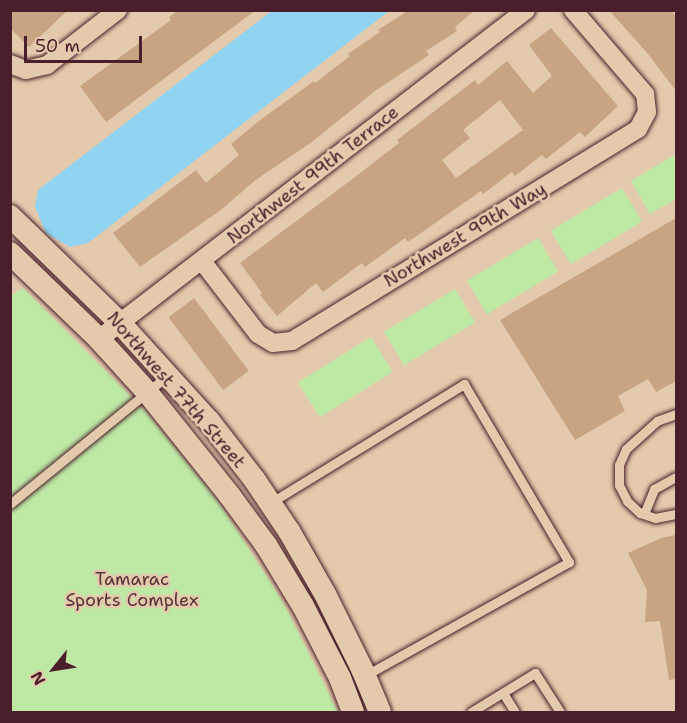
<!DOCTYPE html>
<html>
<head>
<meta charset="utf-8">
<style>
	body { margin:0 }
	#map { position:relative; width:687px; height:723px; overflow:hidden; background:#e4caac; font-family:"Shantell Sans",sans-serif }
	div>[style] { position:absolute }
	.green>* { inset:0; background:#bee9a5; transform-origin:0 0 }
	.water>* { inset:0; background:#90d4f2 }
	.building>* { inset:0; background:#c8a482; transform-origin:0 0 }
	.roads { filter:drop-shadow(0 0 2px #4a1f2b) drop-shadow(0 0 2px #4a1f2b) }
	.service>* { height:9px; margin:-4.5px; padding:0 4.5px; transform-origin:4.5px; border-radius:4.5px; background:#e4caac }
	.minor>* { height:18px; margin:-9px; padding:0 9px; transform-origin:9px; border-radius:9px; background:#e4caac }
	.tertiary>* { height:22px; margin:-11px; padding:0 11px; transform-origin:11px; border-radius:11px; background:#e4caac }
	span { translate:-50% -50%; white-space:nowrap; text-align:center; line-height:1.15; -webkit-text-stroke:5px #e4caac; paint-order:stroke }
	.street-label { font-size:18px; color:#4a1f2b }
	.park-label { font-size:18px; color:#563337 }
	.frame { position:absolute; inset:0; border:12px solid #4a1f2b; pointer-events:none }
	.north { position:absolute; left:24px; top:639px; width:60px; height:60px; -webkit-text-stroke:4px #e4caac; paint-order:stroke; rotate:240deg; font-size:16px; font-weight:700; line-height:24px; text-align:center; color:#4a1f2b }
	.north::after { content:''; display:block; margin:auto; width:21px; height:27px; background:#4a1f2b; clip-path:polygon(50% 0,100% 100%,50% 72%,0 100%) }
	.scale { position:absolute; left:24px; top:36px; width:118px; height:27px; box-sizing:border-box; border:3px solid #4a1f2b; border-top:0; padding-left:8px; font-size:18px; line-height:21px; white-space:nowrap; color:#4a1f2b; -webkit-text-stroke:4px #e4caac; paint-order:stroke }
</style>
</head>
<body>
<div id="map">
	<div class="green">
		<i style="clip-path:polygon(676px 154px,676px 199px,650px 214px,631px 181px)"></i>
		<i style="left:622px;top:188px;width:39px;height:83px;rotate:59deg"></i>
		<i style="left:538px;top:238px;width:39px;height:83px;rotate:59deg"></i>
		<i style="clip-path:polygon(23px 288px,147px 413px,216px 498px,283px 602px,338px 712px,11px 712px,10px 296px)"></i>
		<i style="left:455px;top:289px;width:39px;height:83px;rotate:59deg"></i>
		<i style="left:371px;top:337px;width:41px;height:86px;rotate:58deg"></i>
	</div>
	<div class="water">
		<i style="clip-path:polygon(273px 10px,389px 11px,88px 243px,70px 247px,46px 233px,35px 207px,38px 190px)"></i>
	</div>
	<div class="building">
		<i style="clip-path:polygon(10px 10px,68px 10px,29px 47px,10px 28px)"></i>
		<i style="clip-path:polygon(179px 10px,256px 10px,106px 122px,80px 86px,171px 20px,169px 17px)"></i>
		<i style="clip-path:polygon(409px 10px,475px 10px,455px 27px,457px 31px,426px 51px,429px 55px,375px 91px,312px 142px,257px 179px,222px 209px,140px 267px,113px 233px,196px 170px,206px 183px,239px 155px,231px 144px,260px 120px,314px 81px,315px 83px,350px 56px,348px 54px,380px 32px,378px 30px)"></i>
		<i style="clip-path:polygon(609px 10px,671px 10px,676px 17px,676px 91px,648px 54px)"></i>
		<i style="clip-path:polygon(evenodd,551px 28px,618px 106px,585px 137px,580px 132px,546px 159px,542px 155px,515px 176px,512px 172px,483px 194px,481px 191px,408px 242px,405px 238px,365px 267px,362px 263px,323px 292px,316px 283px,277px 316px,260px 295px,262px 293px,240px 263px,351px 180px,399px 143px,397px 140px,475px 80px,478px 85px,507px 61px,533px 93px,552px 76px,529px 45px,551px 28px,500px 100px,523px 130px,456px 178px,442px 160px,470px 138px,463px 130px,500px 100px)"></i>
		<i style="clip-path:polygon(676px 218px,676px 381px,656px 392px,648px 379px,618px 396px,625px 411px,575px 440px,500px 320px)"></i>
		<i style="left:194px;top:298px;width:91px;height:32px;rotate:53deg"></i>
		<i style="clip-path:polygon(676px 535px,676px 679px,669px 680px,660px 621px,645px 622px,647px 590px,628px 553px,661px 538px)"></i>
	</div>
	<div class="roads">
		<div class="service">
			<i style="left:676px;top:414px;width:20px;rotate:160deg"></i>
			<i style="left:657px;top:421px;width:42px;rotate:137.9deg"></i>
			<i style="left:626px;top:449px;width:17px;rotate:114deg"></i>
			<i style="left:619px;top:465px;width:20px;rotate:90deg"></i>
			<i style="left:619px;top:485px;width:18px;rotate:63deg"></i>
			<i style="left:627px;top:501px;width:18px;rotate:43deg"></i>
			<i style="left:640px;top:513px;width:16px;rotate:18deg"></i>
			<i style="left:655px;top:518px;width:21px;rotate:-11deg"></i>
			<i style="left:270px;top:503px;width:228px;rotate:-31.5deg"></i>
			<i style="left:464px;top:384px;width:207px;rotate:59.5deg"></i>
			<i style="left:569px;top:562px;width:232px;rotate:150.9deg"></i>
			<i style="left:10px;top:504px;width:203px;rotate:-39.2deg"></i>
			<i style="left:644px;top:514px;width:27px;rotate:-68deg"></i>
			<i style="left:654px;top:489px;width:25px;rotate:-29deg"></i>
			<i style="left:503px;top:693px;width:22px;rotate:58deg"></i>
			<i style="left:471px;top:712px;width:75px;rotate:-31.4deg"></i>
			<i style="left:535px;top:673px;width:46px;rotate:57.3deg"></i>
		</div>
		<div class="minor">
			<i style="left:10px;top:64px;width:17px;rotate:21deg"></i>
			<i style="left:26px;top:70px;width:22px;rotate:-13deg"></i>
			<i style="left:47px;top:65px;width:90px;rotate:-37.8deg"></i>
			<i style="left:202px;top:261px;width:92px;rotate:52.5deg"></i>
			<i style="left:258px;top:334px;width:17px;rotate:31deg"></i>
			<i style="left:273px;top:343px;width:19px;rotate:-6deg"></i>
			<i style="left:292px;top:341px;width:406px;rotate:-31.5deg"></i>
			<i style="left:638px;top:129px;width:19px;rotate:-62deg"></i>
			<i style="left:647px;top:112px;width:18px;rotate:-96deg"></i>
			<i style="left:645px;top:94px;width:111px;rotate:-130.6deg"></i>
			<i style="left:99px;top:339px;width:539px;rotate:-37.61deg"></i>
		</div>
		<div class="tertiary">
			<i style="left:10px;top:216px;width:153px;rotate:44.2deg"></i>
			<i style="left:120px;top:323px;width:132px;rotate:47.8deg"></i>
			<i style="left:209px;top:421px;width:73px;rotate:52.2deg"></i>
			<i style="left:254px;top:479px;width:63px;rotate:56.1deg"></i>
			<i style="left:289px;top:531px;width:73px;rotate:60.3deg"></i>
			<i style="left:325px;top:594px;width:84px;rotate:63.7deg"></i>
			<i style="left:362px;top:669px;width:47px;rotate:67.3deg"></i>
			<i style="left:10px;top:253px;width:124px;rotate:44deg"></i>
			<i style="left:99px;top:339px;width:72px;rotate:47.8deg"></i>
			<i style="left:147px;top:392px;width:133px;rotate:51.4deg"></i>
			<i style="left:230px;top:496px;width:61px;rotate:53.7deg"></i>
			<i style="left:266px;top:545px;width:71px;rotate:58.8deg"></i>
			<i style="left:303px;top:606px;width:81px;rotate:62.8deg"></i>
			<i style="left:340px;top:678px;width:36px;rotate:69deg"></i>
		</div>
	</div>
	<div class="street-label">
		<span style="left:313px;top:175px;rotate:-38deg">Northwest 99th Terrace</span>
		<span style="left:465px;top:235px;rotate:-31deg">Northwest 99th Way</span>
		<span style="left:176px;top:390px;rotate:49deg">Northwest 77th Street</span>
	</div>
	<div class="park-label">
		<span style="left:132px;top:590px">Tamarac<br>Sports Complex</span>
	</div>
	<div class="frame"></div>
	<div class="north">N</div>
	<div class="scale">50 m</div>
</div>
</body>
</html>
